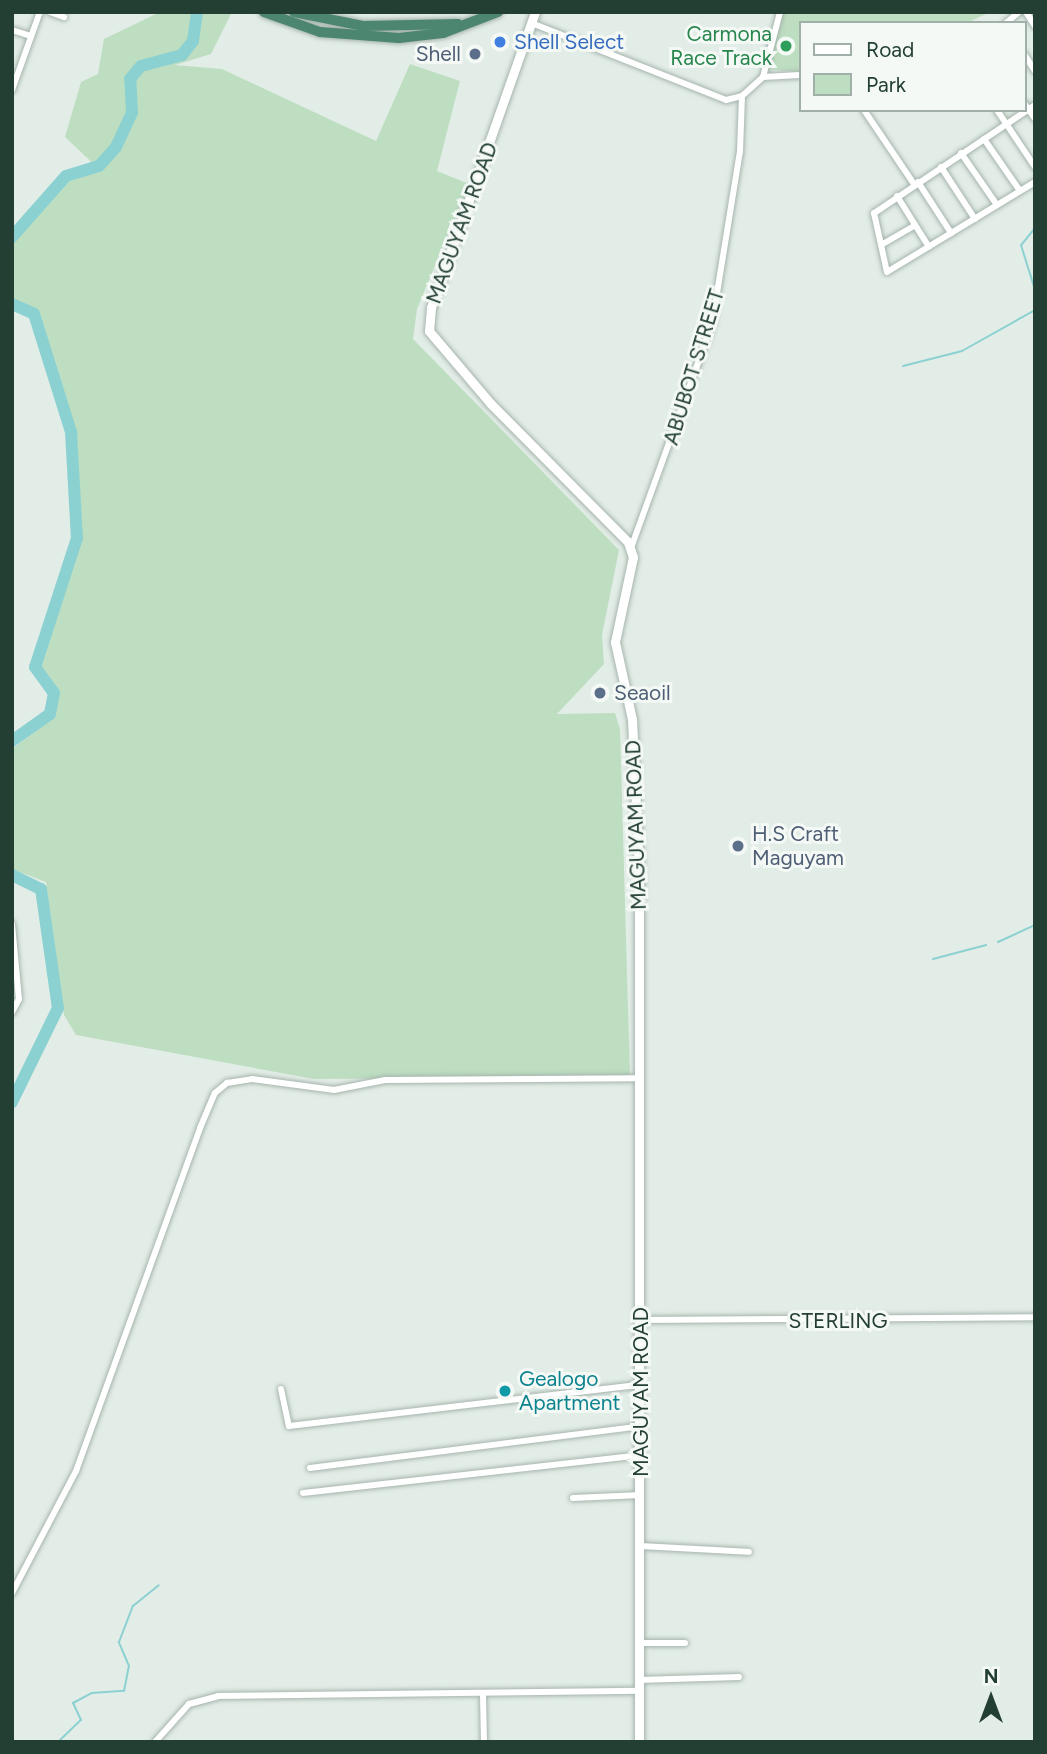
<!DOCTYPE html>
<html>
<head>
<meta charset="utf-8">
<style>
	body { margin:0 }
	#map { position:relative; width:1047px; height:1754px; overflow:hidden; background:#e3ede7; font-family:Figtree,sans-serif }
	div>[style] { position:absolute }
	.green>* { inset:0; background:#bddec1 }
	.stream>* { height:2px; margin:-1px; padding:0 1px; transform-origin:1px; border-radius:1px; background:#8cd1d2 }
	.river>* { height:12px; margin:-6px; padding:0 6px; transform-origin:6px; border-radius:6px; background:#8cd1d2 }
	.roads { filter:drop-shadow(0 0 2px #a6b5ad) drop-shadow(0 0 2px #a6b5ad) }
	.minor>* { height:6px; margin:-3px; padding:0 3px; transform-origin:3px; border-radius:3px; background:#fff }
	.secondary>* { height:9px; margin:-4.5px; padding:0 4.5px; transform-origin:4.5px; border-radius:4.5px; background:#fff }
	.trunk>* { height:10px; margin:-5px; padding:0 5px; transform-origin:5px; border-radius:5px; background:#4c8670 }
	.dots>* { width:19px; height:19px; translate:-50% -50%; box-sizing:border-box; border:4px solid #f4f9f6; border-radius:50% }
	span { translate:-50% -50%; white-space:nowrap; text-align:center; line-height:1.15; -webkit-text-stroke:6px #f4f9f6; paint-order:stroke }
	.leisure-label { font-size:21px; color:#27864d }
	.right { translate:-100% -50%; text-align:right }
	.shop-label { font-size:21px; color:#366cbe }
	.left { translate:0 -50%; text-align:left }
	.service-label { font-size:21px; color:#4e5e75 }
	.street-label { font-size:21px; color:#233f33 }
	.culture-label { font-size:21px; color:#0d838f }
	.frame { position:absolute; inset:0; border:14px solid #233f33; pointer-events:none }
	.legend { position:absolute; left:799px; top:21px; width:228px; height:91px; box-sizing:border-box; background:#f4f9f6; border:2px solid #a0afa8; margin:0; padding:9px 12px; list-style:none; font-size:21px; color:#233f33 }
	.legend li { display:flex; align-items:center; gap:14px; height:35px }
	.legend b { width:35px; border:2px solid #a0afa8 }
	.north { position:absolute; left:956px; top:1663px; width:70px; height:70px; -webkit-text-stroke:5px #f4f9f6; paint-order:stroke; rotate:0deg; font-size:19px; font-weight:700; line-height:28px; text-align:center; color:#233f33 }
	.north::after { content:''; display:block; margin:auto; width:24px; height:32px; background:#233f33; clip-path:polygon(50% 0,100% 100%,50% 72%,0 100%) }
</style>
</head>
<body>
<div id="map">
	<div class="green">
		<i style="clip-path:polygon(160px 12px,232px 12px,211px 54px,175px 65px,222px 69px,376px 141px,410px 64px,460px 81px,437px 171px,469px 184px,417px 309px,413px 339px,619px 550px,602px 635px,604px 664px,557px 714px,615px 713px,620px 729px,630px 1077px,314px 1079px,76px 1035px,64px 1015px,46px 882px,12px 869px,12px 749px,54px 718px,58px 691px,39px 665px,80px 537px,78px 476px,74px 432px,36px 312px,12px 301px,12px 242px,68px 179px,99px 169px,65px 137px,81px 82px,98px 74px,104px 39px)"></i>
		<i style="clip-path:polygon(782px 12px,990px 12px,967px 23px,800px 23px,800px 72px,766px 69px)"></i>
	</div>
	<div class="stream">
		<i style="left:1035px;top:228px;width:22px;rotate:129deg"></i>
		<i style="left:1021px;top:245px;width:47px;rotate:72.7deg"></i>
		<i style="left:903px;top:366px;width:61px;rotate:-14.3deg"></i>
		<i style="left:962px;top:351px;width:84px;rotate:-29.3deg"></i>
		<i style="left:998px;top:942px;width:41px;rotate:-24.7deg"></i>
		<i style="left:933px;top:959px;width:55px;rotate:-14.8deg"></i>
		<i style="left:58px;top:1742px;width:32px;rotate:-44deg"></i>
		<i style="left:81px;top:1720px;width:19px;rotate:-115deg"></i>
		<i style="left:73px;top:1703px;width:21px;rotate:-28deg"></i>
		<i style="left:92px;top:1693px;width:32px;rotate:-4deg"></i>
		<i style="left:124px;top:1691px;width:25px;rotate:-79deg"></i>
		<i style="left:129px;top:1666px;width:26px;rotate:-113deg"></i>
		<i style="left:119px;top:1642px;width:39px;rotate:-69deg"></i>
		<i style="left:133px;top:1606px;width:33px;rotate:-39deg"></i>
	</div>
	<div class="river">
		<i style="left:12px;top:237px;width:81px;rotate:-48.5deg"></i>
		<i style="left:66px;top:176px;width:34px;rotate:-17deg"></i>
		<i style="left:99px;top:166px;width:25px;rotate:-48deg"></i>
		<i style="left:116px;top:147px;width:38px;rotate:-65deg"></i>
		<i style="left:132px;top:112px;width:33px;rotate:-93deg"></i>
		<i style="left:130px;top:79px;width:17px;rotate:-50deg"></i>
		<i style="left:141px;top:66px;width:42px;rotate:-15deg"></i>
		<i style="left:182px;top:55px;width:18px;rotate:-52deg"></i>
		<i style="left:193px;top:41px;width:29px;rotate:-82deg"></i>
		<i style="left:12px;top:304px;width:24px;rotate:24deg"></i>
		<i style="left:34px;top:314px;width:124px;rotate:72.6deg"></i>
		<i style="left:71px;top:432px;width:106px;rotate:86.8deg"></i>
		<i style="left:77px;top:538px;width:136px;rotate:108deg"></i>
		<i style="left:35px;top:667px;width:32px;rotate:54deg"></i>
		<i style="left:54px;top:693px;width:21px;rotate:101deg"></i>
		<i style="left:50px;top:714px;width:47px;rotate:144.6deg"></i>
		<i style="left:12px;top:875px;width:32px;rotate:26deg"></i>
		<i style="left:41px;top:889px;width:120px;rotate:81.9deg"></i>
		<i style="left:58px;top:1008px;width:105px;rotate:116.1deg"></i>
	</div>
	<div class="roads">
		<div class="minor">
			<i style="left:50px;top:12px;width:15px;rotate:20deg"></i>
			<i style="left:1026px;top:12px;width:17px;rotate:57deg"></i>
			<i style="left:1006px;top:23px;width:17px;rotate:-40deg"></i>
			<i style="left:534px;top:24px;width:206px;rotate:21.6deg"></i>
			<i style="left:726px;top:100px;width:16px;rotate:-14deg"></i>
			<i style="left:742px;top:96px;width:28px;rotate:-42deg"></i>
			<i style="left:763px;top:77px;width:67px;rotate:-75.3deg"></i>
			<i style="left:12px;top:30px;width:20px;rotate:18deg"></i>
			<i style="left:1024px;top:54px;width:20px;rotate:57deg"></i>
			<i style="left:763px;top:77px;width:37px;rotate:-3deg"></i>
			<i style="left:12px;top:90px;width:83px;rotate:-70.3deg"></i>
			<i style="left:1024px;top:103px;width:19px;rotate:55deg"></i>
			<i style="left:1035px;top:105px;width:194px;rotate:146.1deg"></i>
			<i style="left:874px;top:213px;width:60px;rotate:77.6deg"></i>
			<i style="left:887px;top:272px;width:173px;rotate:-31.3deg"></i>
			<i style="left:864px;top:110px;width:89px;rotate:56deg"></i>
			<i style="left:997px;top:110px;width:69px;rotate:56.3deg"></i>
			<i style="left:984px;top:139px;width:63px;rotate:55.3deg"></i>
			<i style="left:961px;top:153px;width:63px;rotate:55.3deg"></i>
			<i style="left:941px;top:167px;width:62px;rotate:56.8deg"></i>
			<i style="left:918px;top:182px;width:61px;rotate:57.1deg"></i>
			<i style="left:897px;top:196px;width:60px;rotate:57.9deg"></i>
			<i style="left:881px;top:245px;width:39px;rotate:-30deg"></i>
			<i style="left:631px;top:548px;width:238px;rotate:-70.1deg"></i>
			<i style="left:712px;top:324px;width:175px;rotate:-80.8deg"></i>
			<i style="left:740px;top:151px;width:55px;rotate:-87.9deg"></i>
			<i style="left:12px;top:924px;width:75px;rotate:84.7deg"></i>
			<i style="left:19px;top:999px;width:15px;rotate:118deg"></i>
			<i style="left:641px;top:1320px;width:394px;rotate:-0.4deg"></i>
			<i style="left:281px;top:1389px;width:38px;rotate:78deg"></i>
			<i style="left:289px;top:1426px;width:353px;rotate:-6.7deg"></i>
			<i style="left:310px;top:1468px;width:334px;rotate:-7.2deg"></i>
			<i style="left:303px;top:1493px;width:341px;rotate:-6.4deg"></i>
			<i style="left:573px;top:1498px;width:68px;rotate:-2.5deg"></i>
			<i style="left:639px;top:1546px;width:110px;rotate:3.1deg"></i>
			<i style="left:12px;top:1593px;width:138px;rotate:-62.3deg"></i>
			<i style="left:76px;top:1471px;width:365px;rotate:-70.1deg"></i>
			<i style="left:200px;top:1128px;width:38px;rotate:-67deg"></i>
			<i style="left:215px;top:1093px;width:16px;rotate:-40deg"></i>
			<i style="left:227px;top:1083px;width:25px;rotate:-9deg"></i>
			<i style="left:252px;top:1079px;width:83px;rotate:7.6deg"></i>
			<i style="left:334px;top:1090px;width:52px;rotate:-11.1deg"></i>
			<i style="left:385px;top:1080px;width:255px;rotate:-0.4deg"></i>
			<i style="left:638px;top:1643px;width:47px"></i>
			<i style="left:638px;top:1680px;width:101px;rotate:-1.7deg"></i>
			<i style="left:483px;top:1695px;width:47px;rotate:88.8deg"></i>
			<i style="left:155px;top:1742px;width:51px;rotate:-48.2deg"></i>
			<i style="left:189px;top:1704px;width:30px;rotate:-15deg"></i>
			<i style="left:218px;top:1696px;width:420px;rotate:-0.7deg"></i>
		</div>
		<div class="secondary">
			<i style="left:535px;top:12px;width:314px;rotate:109.4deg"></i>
			<i style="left:431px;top:308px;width:23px;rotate:95deg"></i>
			<i style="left:429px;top:331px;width:94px;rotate:49.7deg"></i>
			<i style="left:490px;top:403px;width:196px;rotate:45.2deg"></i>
			<i style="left:628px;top:542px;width:16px;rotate:72deg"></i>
			<i style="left:633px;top:557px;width:87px;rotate:102deg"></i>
			<i style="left:615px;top:642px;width:79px;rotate:77.6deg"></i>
			<i style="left:632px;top:719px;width:156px;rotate:87.4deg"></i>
			<i style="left:639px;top:875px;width:867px;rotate:90deg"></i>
		</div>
		<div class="trunk">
			<i style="left:264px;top:12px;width:59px;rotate:19.7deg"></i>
			<i style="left:320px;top:32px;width:79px;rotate:4.3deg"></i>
			<i style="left:399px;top:38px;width:44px;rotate:-6.5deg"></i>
			<i style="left:443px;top:33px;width:59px;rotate:-20.9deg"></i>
			<i style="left:294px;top:12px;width:70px;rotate:11.5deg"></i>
			<i style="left:363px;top:26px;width:95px;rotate:-1.2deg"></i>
		</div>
	</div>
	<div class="dots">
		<i style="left:500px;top:42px;background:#3f7fe0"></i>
		<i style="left:786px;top:46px;background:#2e9e5b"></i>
		<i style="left:475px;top:54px;background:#5c6f8a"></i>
		<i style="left:600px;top:693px;background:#5c6f8a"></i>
		<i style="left:738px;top:846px;background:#5c6f8a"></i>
		<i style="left:505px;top:1391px;background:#0f9aa8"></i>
	</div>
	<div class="leisure-label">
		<span class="right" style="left:772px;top:46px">Carmona<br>Race Track</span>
	</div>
	<div class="shop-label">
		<span class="left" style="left:514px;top:42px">Shell Select</span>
	</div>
	<div class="service-label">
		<span class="right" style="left:461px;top:54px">Shell</span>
		<span class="left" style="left:614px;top:693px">Seaoil</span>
		<span class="left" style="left:752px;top:846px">H.S Craft<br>Maguyam</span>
	</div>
	<div class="street-label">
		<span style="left:462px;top:223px;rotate:-70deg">MAGUYAM ROAD</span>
		<span style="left:694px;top:367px;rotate:-73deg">ABUBOT STREET</span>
		<span style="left:636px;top:825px;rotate:-92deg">MAGUYAM ROAD</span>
		<span style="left:838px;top:1321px">STERLING</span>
		<span style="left:641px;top:1392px;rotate:-90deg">MAGUYAM ROAD</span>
	</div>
	<div class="culture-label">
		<span class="left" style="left:519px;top:1391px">Gealogo<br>Apartment</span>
	</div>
	<div class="frame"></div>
	<ul class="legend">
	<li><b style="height:9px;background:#fff"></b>Road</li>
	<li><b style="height:19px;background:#bddec1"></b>Park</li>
	</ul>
	<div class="north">N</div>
</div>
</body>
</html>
